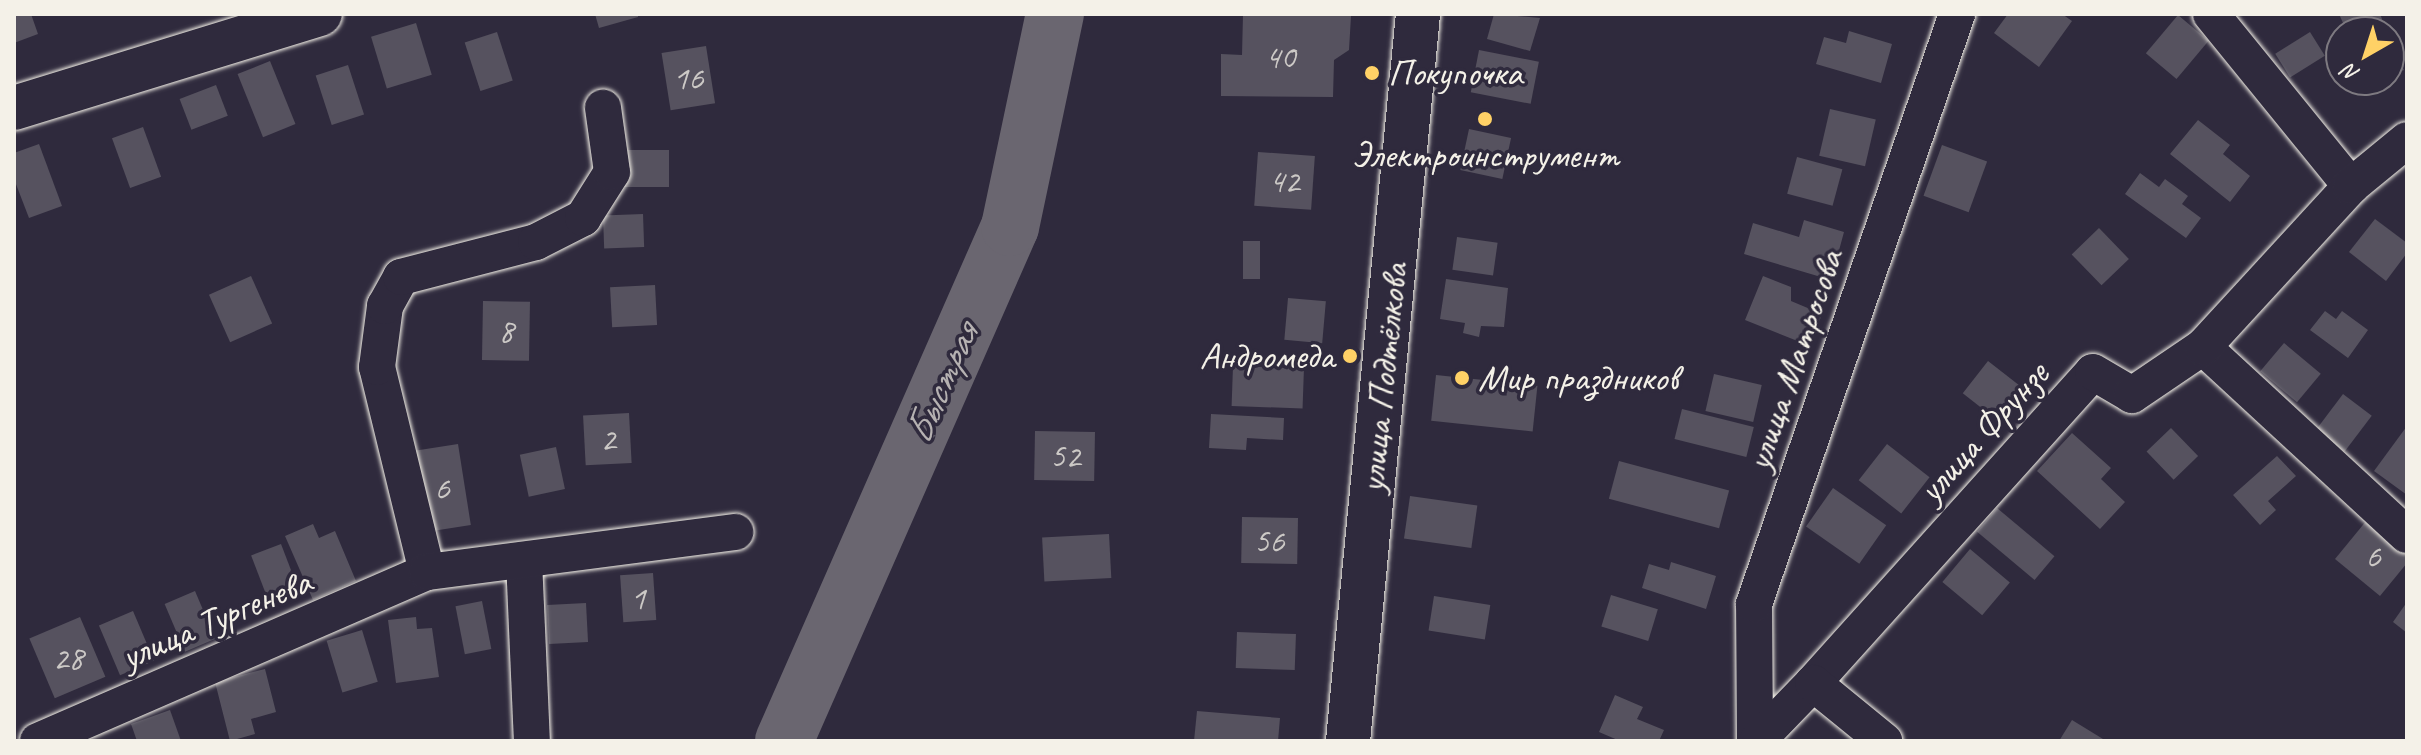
<!DOCTYPE html>
<html>
<head>
<meta charset="utf-8">
<style>
	body { margin:0 }
	#map { position:relative; width:2421px; height:755px; overflow:hidden; background:#2f2a3d; font-family:Caveat,sans-serif }
	div>[style] { position:absolute }
	.river>* { height:58px; margin:-29px; padding:0 29px; transform-origin:29px; border-radius:29px; background:#6a6670 }
	.building>* { inset:0; background:#56525f; transform-origin:0 0 }
	.roads { filter:drop-shadow(0 0 2px #f4f1e8) drop-shadow(0 0 2px #f4f1e8) }
	.minor>* { height:36px; margin:-18px; padding:0 18px; transform-origin:18px; border-radius:18px; background:#2f2a3d }
	.tertiary>* { height:44px; margin:-22px; padding:0 22px; transform-origin:22px; border-radius:22px; background:#2f2a3d }
	.secondary>* { height:44px; margin:-22px; padding:0 22px; transform-origin:22px; border-radius:22px; background:#2f2a3d }
	.dots>* { width:22px; height:22px; translate:-50% -50%; box-sizing:border-box; border:4px solid #2f2a3d; border-radius:50% }
	span { translate:-50% -50%; white-space:nowrap; text-align:center; line-height:1.15; -webkit-text-stroke:7px #2f2a3d; paint-order:stroke }
	.number-label { font-size:34px; color:#ccc9c6 }
	.number-label span { -webkit-text-stroke-width:0 }
	.poi-label { font-size:38px; color:#f4f1e8 }
	.left { translate:0 -50%; text-align:left }
	.right { translate:-100% -50%; text-align:right }
	.street-label { font-size:38px; color:#f4f1e8 }
	.water-label { font-size:40px; color:#b6b2b2; font-style:italic }
	.frame { position:absolute; inset:0; border:16px solid #f4f1e8; pointer-events:none }
	.north { position:absolute; left:2325px; top:16px; width:80px; height:80px; box-sizing:border-box; background:#2f2a3d; border:2px solid #7e7a81; border-radius:50%; rotate:219deg; font-size:22px; font-weight:700; line-height:32px; text-align:center; color:#f4f1e8 }
	.north::after { content:''; display:block; margin:auto; width:28px; height:36px; background:#ffd166; clip-path:polygon(50% 0,100% 100%,50% 72%,0 100%) }
</style>
</head>
<body>
<div id="map">
	<div class="river">
		<i style="left:784px;top:741px;width:561px;rotate:-66.27deg"></i>
		<i style="left:1010px;top:227px;width:218px;rotate:-78.1deg"></i>
	</div>
	<div class="building">
		<i style="clip-path:polygon(14px 14px,31px 14px,38px 34px,14px 43px)"></i>
		<i style="clip-path:polygon(595px 14px,638px 14px,638px 17px,599px 28px)"></i>
		<i style="clip-path:polygon(1243px 14px,1351px 16px,1349px 50px,1334px 60px,1333px 97px,1221px 96px,1221px 54px,1242px 55px)"></i>
		<i style="clip-path:polygon(1494px 14px,1540px 18px,1530px 51px,1487px 39px)"></i>
		<i style="clip-path:polygon(2008px 14px,2062px 14px,2072px 21px,2039px 67px,1994px 33px)"></i>
		<i style="clip-path:polygon(2339px 14px,2380px 14px,2387px 32px,2347px 32px)"></i>
		<i style="left:2178px;top:15px;width:40px;height:50px;rotate:40deg"></i>
		<i style="left:416px;top:23px;width:54px;height:47px;rotate:73deg"></i>
		<i style="clip-path:polygon(1849px 31px,1892px 44px,1881px 83px,1816px 64px,1824px 37px,1846px 43px)"></i>
		<i style="left:497px;top:32px;width:51px;height:34px;rotate:72deg"></i>
		<i style="left:2310px;top:32px;width:28px;height:41px;rotate:58deg"></i>
		<i style="clip-path:polygon(2389px 36px,2404px 70px,2389px 76px)"></i>
		<i style="left:706px;top:46px;width:58px;height:45px;rotate:81deg"></i>
		<i style="left:1479px;top:50px;width:61px;height:43px;rotate:11deg"></i>
		<i style="left:270px;top:61px;width:68px;height:35px;rotate:68deg"></i>
		<i style="left:348px;top:65px;width:52px;height:34px;rotate:72deg"></i>
		<i style="left:216px;top:85px;width:33px;height:39px;rotate:69deg"></i>
		<i style="left:1830px;top:109px;width:47px;height:48px;rotate:13deg"></i>
		<i style="clip-path:polygon(2198px 120px,2230px 145px,2223px 154px,2250px 176px,2230px 202px,2170px 154px)"></i>
		<i style="left:143px;top:127px;width:53px;height:33px;rotate:70deg"></i>
		<i style="left:1469px;top:129px;width:43px;height:42px;rotate:12deg"></i>
		<i style="clip-path:polygon(39px 144px,62px 206px,29px 218px,14px 179px,14px 153px)"></i>
		<i style="left:1942px;top:145px;width:48px;height:54px;rotate:20deg"></i>
		<i style="left:669px;top:150px;width:37px;height:50px;rotate:90deg"></i>
		<i style="left:1258px;top:152px;width:57px;height:54px;rotate:4deg"></i>
		<i style="left:1797px;top:157px;width:47px;height:38px;rotate:15deg"></i>
		<i style="clip-path:polygon(2140px 173px,2159px 187px,2165px 179px,2188px 196px,2182px 204px,2201px 218px,2186px 238px,2125px 194px)"></i>
		<i style="left:643px;top:214px;width:33px;height:40px;rotate:88deg"></i>
		<i style="clip-path:polygon(2375px 219px,2407px 243px,2407px 253px,2386px 281px,2349px 252px)"></i>
		<i style="clip-path:polygon(1804px 220px,1844px 232px,1831px 280px,1744px 254px,1753px 223px,1799px 237px)"></i>
		<i style="left:2099px;top:228px;width:43px;height:38px;rotate:46deg"></i>
		<i style="left:1457px;top:237px;width:41px;height:33px;rotate:8deg"></i>
		<i style="left:1243px;top:241px;width:17px;height:38px"></i>
		<i style="left:251px;top:276px;width:52px;height:46px;rotate:66deg"></i>
		<i style="clip-path:polygon(1763px 276px,1791px 287px,1791px 301px,1822px 314px,1810px 346px,1745px 320px)"></i>
		<i style="clip-path:polygon(1446px 279px,1508px 288px,1504px 327px,1481px 326px,1479px 337px,1463px 333px,1465px 323px,1440px 319px)"></i>
		<i style="left:655px;top:285px;width:40px;height:45px;rotate:87deg"></i>
		<i style="left:1288px;top:298px;width:38px;height:42px;rotate:5deg"></i>
		<i style="left:483px;top:301px;width:47px;height:59px;rotate:1deg"></i>
		<i style="clip-path:polygon(2325px 311px,2336px 319px,2342px 311px,2368px 330px,2348px 358px,2310px 330px)"></i>
		<i style="left:2284px;top:343px;width:48px;height:37px;rotate:40deg"></i>
		<i style="left:1988px;top:361px;width:44px;height:41px;rotate:38deg"></i>
		<i style="left:1233px;top:366px;width:71px;height:40px;rotate:2deg"></i>
		<i style="left:1714px;top:374px;width:49px;height:38px;rotate:13deg"></i>
		<i style="left:1436px;top:375px;width:102px;height:46px;rotate:6deg"></i>
		<i style="left:2343px;top:394px;width:36px;height:45px;rotate:37deg"></i>
		<i style="left:1682px;top:409px;width:74px;height:31px;rotate:14deg"></i>
		<i style="left:629px;top:413px;width:50px;height:46px;rotate:87deg"></i>
		<i style="clip-path:polygon(1211px 414px,1284px 418px,1283px 440px,1247px 438px,1246px 450px,1209px 448px)"></i>
		<i style="clip-path:polygon(2407px 426px,2407px 495px,2374px 471px)"></i>
		<i style="left:2171px;top:428px;width:39px;height:34px;rotate:46deg"></i>
		<i style="left:1035px;top:431px;width:60px;height:49px;rotate:1deg"></i>
		<i style="clip-path:polygon(2072px 433px,2111px 468px,2101px 479px,2125px 502px,2100px 529px,2037px 471px)"></i>
		<i style="left:458px;top:444px;width:82px;height:47px;rotate:81deg"></i>
		<i style="left:1887px;top:444px;width:54px;height:46px;rotate:38deg"></i>
		<i style="left:556px;top:447px;width:43px;height:37px;rotate:78deg"></i>
		<i style="clip-path:polygon(2277px 456px,2296px 476px,2268px 501px,2276px 510px,2260px 525px,2233px 495px)"></i>
		<i style="left:1619px;top:461px;width:114px;height:39px;rotate:15deg"></i>
		<i style="left:1833px;top:488px;width:65px;height:47px;rotate:35deg"></i>
		<i style="left:1410px;top:496px;width:68px;height:43px;rotate:8deg"></i>
		<i style="left:1997px;top:508px;width:75px;height:31px;rotate:40deg"></i>
		<i style="left:1242px;top:517px;width:56px;height:46px;rotate:1deg"></i>
		<i style="clip-path:polygon(2367px 520px,2407px 552px,2407px 563px,2380px 596px,2335px 559px)"></i>
		<i style="clip-path:polygon(313px 524px,319px 538px,335px 531px,356px 581px,313px 600px,285px 536px)"></i>
		<i style="left:1109px;top:534px;width:44px;height:67px;rotate:87deg"></i>
		<i style="left:281px;top:544px;width:53px;height:32px;rotate:69deg"></i>
		<i style="left:1970px;top:549px;width:52px;height:43px;rotate:40deg"></i>
		<i style="clip-path:polygon(1671px 562px,1716px 576px,1706px 609px,1642px 588px,1649px 564px,1669px 570px)"></i>
		<i style="left:653px;top:573px;width:47px;height:33px;rotate:86deg"></i>
		<i style="left:195px;top:591px;width:52px;height:33px;rotate:67deg"></i>
		<i style="left:1611px;top:595px;width:49px;height:33px;rotate:17deg"></i>
		<i style="left:1434px;top:596px;width:57px;height:35px;rotate:9deg"></i>
		<i style="left:482px;top:601px;width:49px;height:27px;rotate:79deg"></i>
		<i style="clip-path:polygon(2407px 602px,2407px 633px,2393px 622px)"></i>
		<i style="left:586px;top:603px;width:39px;height:39px;rotate:87deg"></i>
		<i style="left:133px;top:611px;width:54px;height:37px;rotate:67deg"></i>
		<i style="left:80px;top:617px;width:65px;height:55px;rotate:67deg"></i>
		<i style="clip-path:polygon(416px 617px,417px 629px,432px 628px,439px 677px,396px 683px,388px 620px)"></i>
		<i style="left:362px;top:630px;width:54px;height:37px;rotate:73deg"></i>
		<i style="left:1237px;top:632px;width:59px;height:36px;rotate:2deg"></i>
		<i style="clip-path:polygon(265px 669px,276px 712px,251px 719px,255px 734px,230px 741px,215px 682px)"></i>
		<i style="clip-path:polygon(1615px 695px,1643px 707px,1637px 719px,1664px 730px,1659px 741px,1620px 741px,1599px 732px)"></i>
		<i style="clip-path:polygon(170px 710px,181px 741px,137px 741px,131px 724px)"></i>
		<i style="clip-path:polygon(1197px 711px,1280px 718px,1278px 741px,1194px 741px)"></i>
		<i style="clip-path:polygon(2072px 720px,2103px 739px,2101px 741px,2059px 741px)"></i>
	</div>
	<div class="roads">
		<div class="minor">
			<i style="left:2211px;top:14px;width:222px;rotate:50.9deg"></i>
			<i style="left:2203px;top:347px;width:277px;rotate:42.7deg"></i>
			<i style="left:524px;top:560px;width:181px;rotate:87.5deg"></i>
			<i style="left:427px;top:572px;width:211px;rotate:-103.7deg"></i>
			<i style="left:377px;top:367px;width:62px;rotate:-82.5deg"></i>
			<i style="left:385px;top:306px;width:33px;rotate:-61deg"></i>
			<i style="left:401px;top:277px;width:139px;rotate:-14.5deg"></i>
			<i style="left:536px;top:242px;width:53px;rotate:-27.1deg"></i>
			<i style="left:583px;top:218px;width:54px;rotate:-57.8deg"></i>
			<i style="left:612px;top:172px;width:65px;rotate:-98deg"></i>
			<i style="left:1813px;top:683px;width:418px;rotate:-48deg"></i>
			<i style="left:2093px;top:372px;width:45px;rotate:30.5deg"></i>
			<i style="left:2132px;top:395px;width:86px;rotate:-34.1deg"></i>
			<i style="left:2203px;top:347px;width:219px;rotate:-47.4deg"></i>
			<i style="left:2351px;top:186px;width:72px;rotate:-39.4deg"></i>
			<i style="left:38px;top:741px;width:424px;rotate:-23.5deg"></i>
			<i style="left:427px;top:572px;width:311px;rotate:-7.4deg"></i>
			<i style="left:1755px;top:741px;width:137px;rotate:-90.4deg"></i>
			<i style="left:1754px;top:604px;width:624px;rotate:-71.01deg"></i>
			<i style="left:1757px;top:741px;width:81px;rotate:-46deg"></i>
			<i style="left:1813px;top:683px;width:92px;rotate:39.2deg"></i>
		</div>
		<div class="tertiary">
			<i style="left:14px;top:108px;width:320px;rotate:-17.1deg"></i>
		</div>
		<div class="secondary">
			<i style="left:1348px;top:741px;width:730px;rotate:-84.5deg"></i>
		</div>
	</div>
	<div class="dots">
		<i style="left:1372px;top:73px;background:#ffd166"></i>
		<i style="left:1485px;top:119px;background:#ffd166"></i>
		<i style="left:1350px;top:356px;background:#ffd166"></i>
		<i style="left:1462px;top:378px;background:#ffd166"></i>
	</div>
	<div class="number-label">
		<span style="left:1280px;top:57px">40</span>
		<span style="left:688px;top:78px">16</span>
		<span style="left:1284px;top:181px">42</span>
		<span style="left:506px;top:331px">8</span>
		<span style="left:608px;top:439px">2</span>
		<span style="left:1065px;top:456px">52</span>
		<span style="left:442px;top:488px">6</span>
		<span style="left:1269px;top:541px">56</span>
		<span style="left:2373px;top:556px">6</span>
		<span style="left:638px;top:598px">1</span>
		<span style="left:68px;top:658px">28</span>
	</div>
	<div class="poi-label">
		<span class="left" style="left:1388px;top:73px">Покупочка</span>
		<span style="left:1485px;top:155px">Электроинструмент</span>
		<span class="right" style="left:1334px;top:356px">Андромеда</span>
		<span class="left" style="left:1478px;top:378px">Мир праздников</span>
	</div>
	<div class="street-label">
		<span style="left:1794px;top:360px;rotate:-71deg">улица Матросова</span>
		<span style="left:1383px;top:378px;rotate:-84deg">улица Подтёлкова</span>
		<span style="left:1983px;top:432px;rotate:-48deg">улица Фрунзе</span>
		<span style="left:216px;top:619px;rotate:-23deg">улица Тургенева</span>
	</div>
	<div class="water-label">
		<span style="left:941px;top:384px;rotate:-66deg">Быстрая</span>
	</div>
	<div class="frame"></div>
	<div class="north">N</div>
</div>
</body>
</html>
